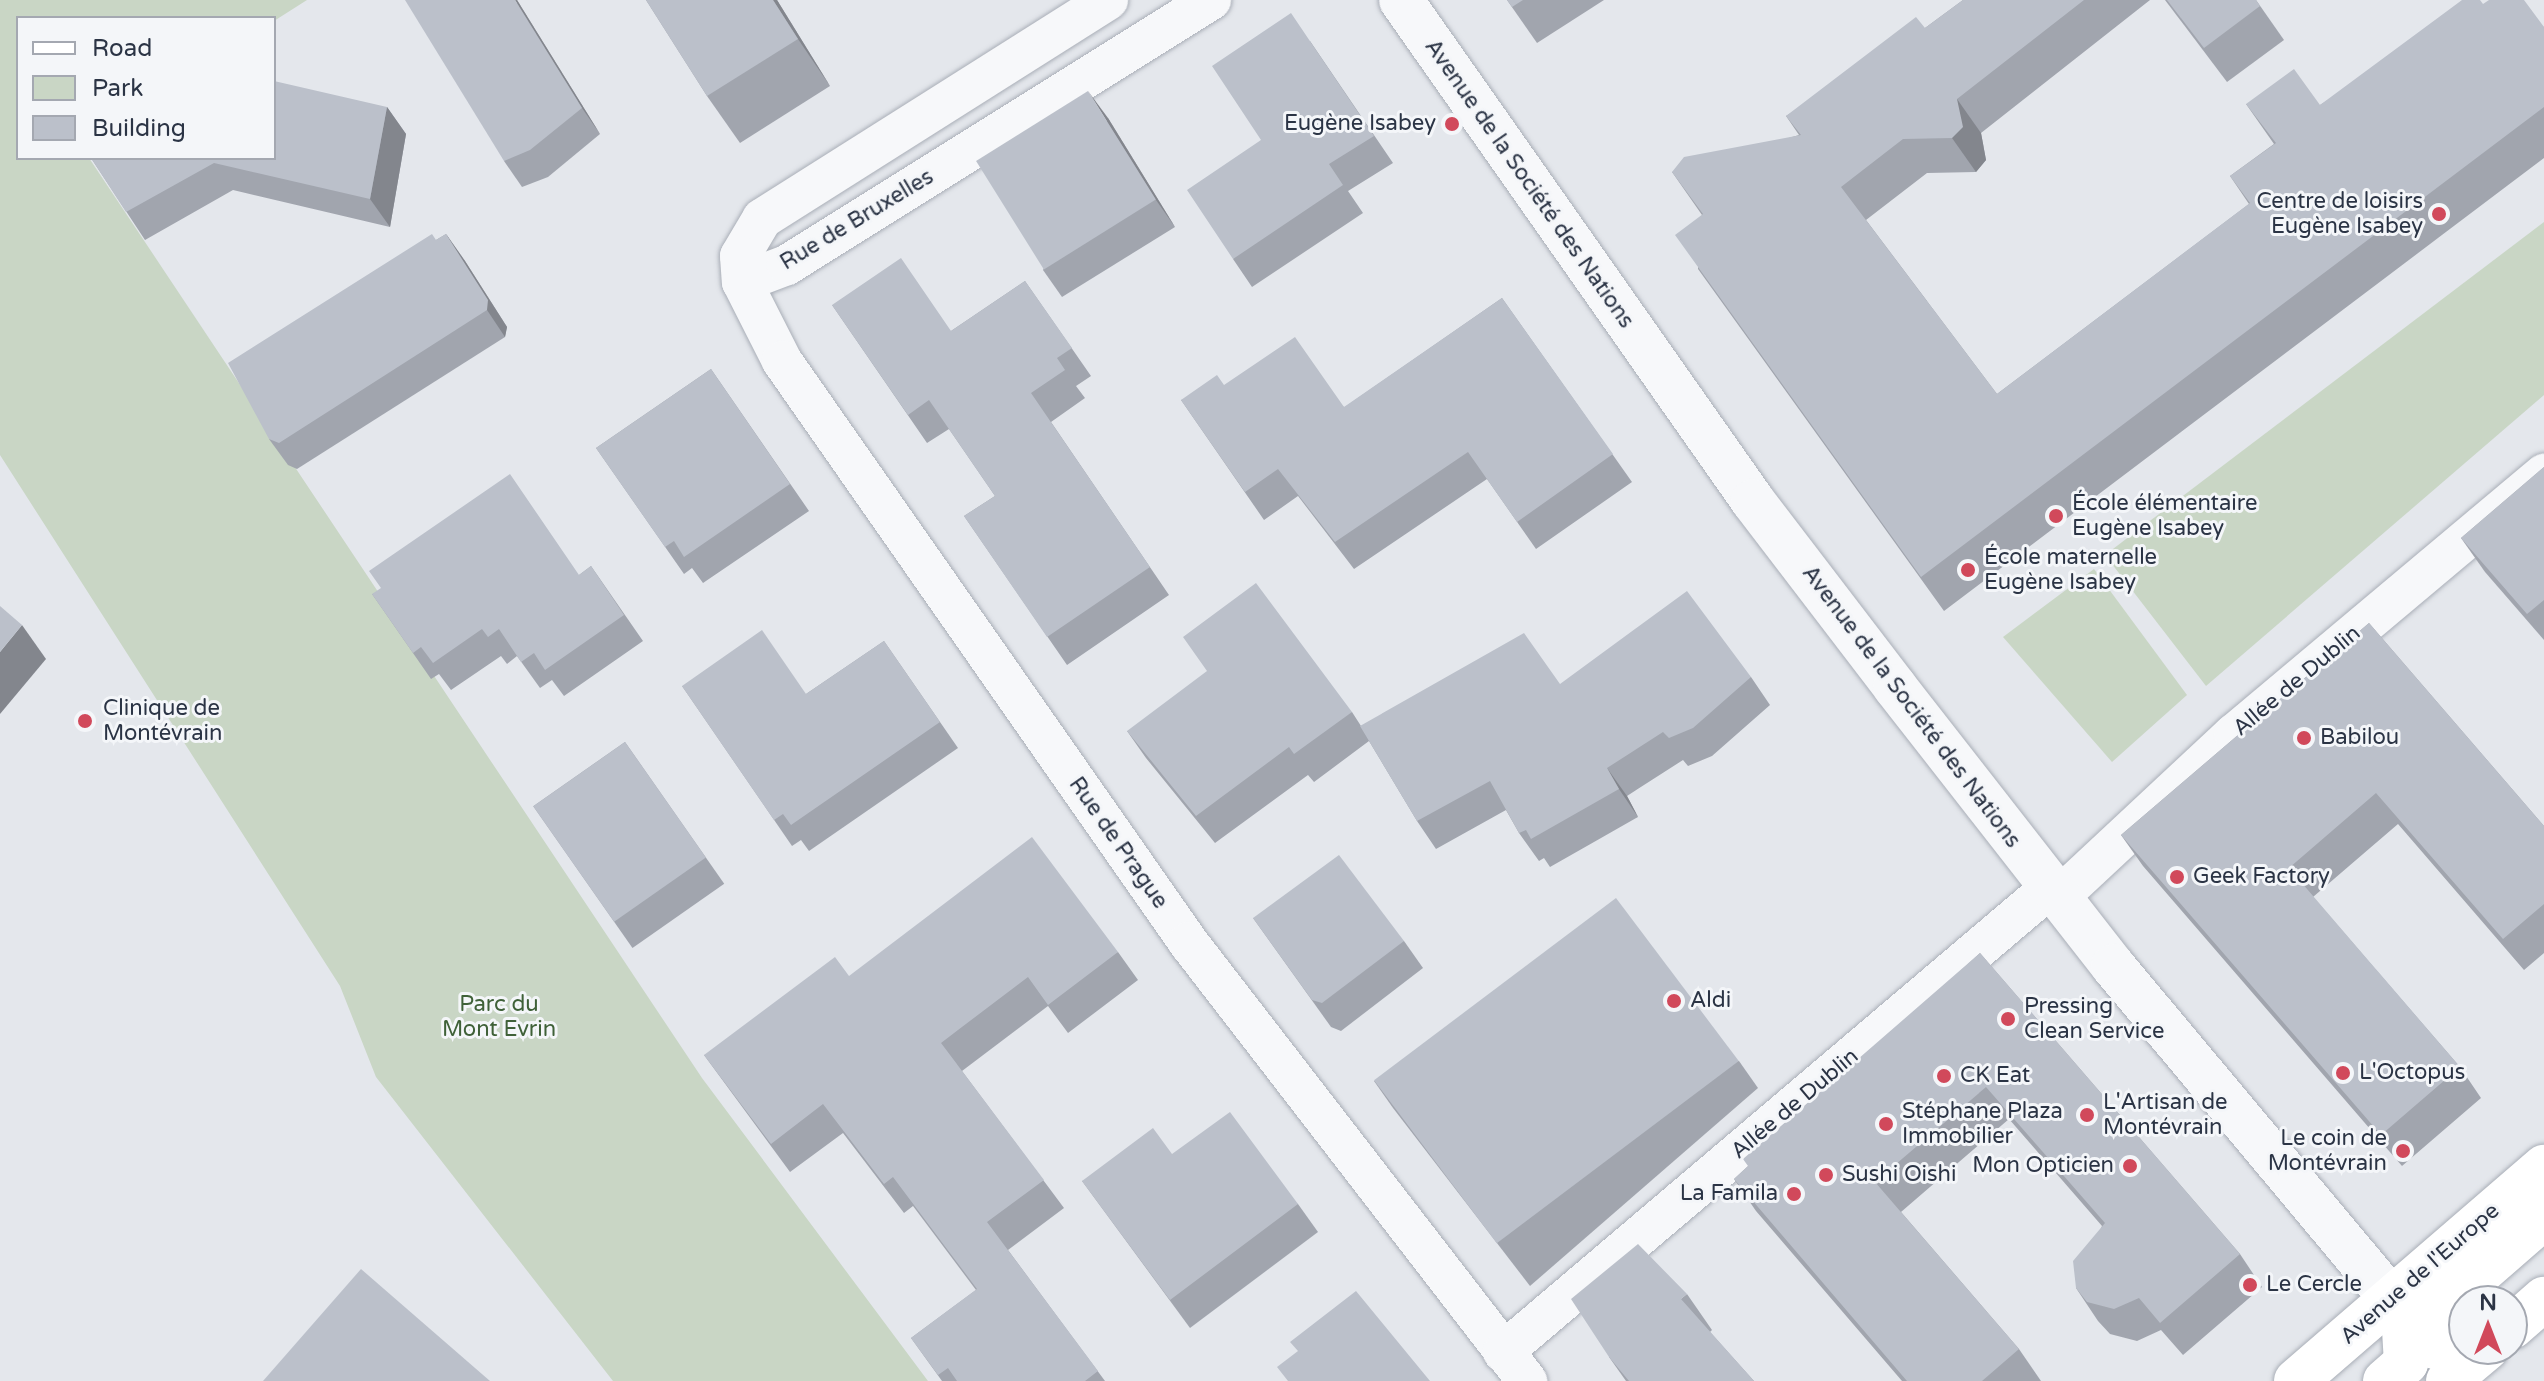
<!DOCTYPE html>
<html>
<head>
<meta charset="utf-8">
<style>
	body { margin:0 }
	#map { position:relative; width:2544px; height:1381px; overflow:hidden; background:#e4e7ec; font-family:"Varela Round",sans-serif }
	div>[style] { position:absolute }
	.green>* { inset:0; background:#c9d6c5 }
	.roads { filter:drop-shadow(0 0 2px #a9aeb7) drop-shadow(0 0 2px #a9aeb7) }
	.minor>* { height:40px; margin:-20px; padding:0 20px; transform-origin:20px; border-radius:20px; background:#f7f8fa }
	.tertiary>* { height:44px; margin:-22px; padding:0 22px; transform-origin:22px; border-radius:22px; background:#f7f8fa }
	.secondary>* { height:44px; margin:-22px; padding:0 22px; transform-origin:22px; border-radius:22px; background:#fff }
	.wall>* { inset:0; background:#a1a5ae; transform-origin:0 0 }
	.shaded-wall>* { inset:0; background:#83868d }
	.building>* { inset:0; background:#bbc0ca; transform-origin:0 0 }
	.dots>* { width:22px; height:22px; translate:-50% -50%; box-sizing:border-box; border:4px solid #f4f6f9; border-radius:50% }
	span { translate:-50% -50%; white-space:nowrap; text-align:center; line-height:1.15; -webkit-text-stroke:6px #f4f6f9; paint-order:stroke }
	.poi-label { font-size:22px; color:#2b3445 }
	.right { translate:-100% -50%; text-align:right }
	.left { translate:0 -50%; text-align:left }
	.street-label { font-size:22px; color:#2b3445 }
	.park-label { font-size:22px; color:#3f6138 }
	.legend { position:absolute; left:16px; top:16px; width:260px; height:144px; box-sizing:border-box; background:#f4f6f9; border:2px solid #a4a8b1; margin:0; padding:10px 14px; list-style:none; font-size:24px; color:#2b3445 }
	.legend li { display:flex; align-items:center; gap:16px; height:40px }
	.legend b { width:40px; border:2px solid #a4a8b1 }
	.north { position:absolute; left:2448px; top:1285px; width:80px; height:80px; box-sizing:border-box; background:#f4f6f9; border:2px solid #a4a8b1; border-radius:50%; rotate:0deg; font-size:22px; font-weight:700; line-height:32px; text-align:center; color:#2b3445 }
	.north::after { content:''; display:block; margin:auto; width:28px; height:36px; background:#d1495b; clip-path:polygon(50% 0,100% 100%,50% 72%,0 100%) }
</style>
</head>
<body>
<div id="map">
	<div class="green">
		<i style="clip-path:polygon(0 0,307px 0,274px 21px,18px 18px,18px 158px,89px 158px,702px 1078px,928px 1381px,613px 1381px,376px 1077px,340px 986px,0 455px)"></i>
		<i style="clip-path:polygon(2544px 222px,2544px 395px,2206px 686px,2105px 555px)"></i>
		<i style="clip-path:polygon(2094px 569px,2187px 695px,2112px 762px,2003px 637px)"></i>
	</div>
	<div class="roads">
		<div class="minor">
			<i style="left:1108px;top:0;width:409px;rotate:147.7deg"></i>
			<i style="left:762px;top:219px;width:43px;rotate:120.7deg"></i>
			<i style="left:740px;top:256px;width:26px;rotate:86deg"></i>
			<i style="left:742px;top:282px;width:89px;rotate:63.1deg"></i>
			<i style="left:782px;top:361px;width:709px;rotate:55.05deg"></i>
			<i style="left:1188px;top:942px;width:555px;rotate:52.32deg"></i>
			<i style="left:742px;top:282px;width:48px;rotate:-20.7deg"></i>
			<i style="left:787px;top:265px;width:500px;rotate:-32.01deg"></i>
			<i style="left:2058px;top:898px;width:241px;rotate:-43deg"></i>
			<i style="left:2234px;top:734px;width:405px;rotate:-40deg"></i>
			<i style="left:1503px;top:1352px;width:717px;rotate:-40.31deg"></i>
		</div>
		<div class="tertiary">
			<i style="left:1401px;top:0;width:612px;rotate:54.91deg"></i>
			<i style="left:1753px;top:501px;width:234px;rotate:52.6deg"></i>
			<i style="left:1895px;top:687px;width:354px;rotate:52deg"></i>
			<i style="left:2113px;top:966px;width:471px;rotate:50.1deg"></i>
		</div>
		<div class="secondary">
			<i style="left:2512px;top:1327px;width:43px;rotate:-41.2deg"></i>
			<i style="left:2434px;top:1347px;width:33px;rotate:-92deg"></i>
			<i style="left:2433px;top:1314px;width:147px;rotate:-41.1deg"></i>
			<i style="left:2296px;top:1381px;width:328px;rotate:-40.8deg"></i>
			<i style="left:2385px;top:1381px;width:28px;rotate:-41deg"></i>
			<i style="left:2406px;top:1363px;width:50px;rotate:-93.4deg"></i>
			<i style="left:2448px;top:1381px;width:50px;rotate:-40.1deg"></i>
		</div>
	</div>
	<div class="wall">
		<i style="clip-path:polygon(517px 0,600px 134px,548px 177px,522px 187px,504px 161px)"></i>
		<i style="clip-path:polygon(646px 0,777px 0,830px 86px,740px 143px,707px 96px)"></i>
		<i style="clip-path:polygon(1507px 0,1604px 0,1537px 43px)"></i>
		<i style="clip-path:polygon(1963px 0,2150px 0,1981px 133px,1986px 160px,1976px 172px,1927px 173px,1866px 220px,1997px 394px,2249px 204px,2230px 176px,2274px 144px,2246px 104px,2320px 105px,2483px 4px,2544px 27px,2544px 158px,1944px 611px,1698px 269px,1702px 215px,1672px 172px,1799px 135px,1786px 116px,1925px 28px)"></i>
		<i style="clip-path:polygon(2165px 0,2256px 0,2284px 40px,2227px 82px)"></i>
		<i style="clip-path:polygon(1310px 41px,1393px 163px,1348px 191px,1363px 213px,1252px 287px,1233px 259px,1261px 140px)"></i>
		<i style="clip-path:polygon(387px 107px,406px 134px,390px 227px,233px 190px,145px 240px,91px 158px)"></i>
		<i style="clip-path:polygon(1108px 118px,1175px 227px,1062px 297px,1043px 270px)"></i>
		<i style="clip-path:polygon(446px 234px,465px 261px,507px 327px,505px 337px,297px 469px,288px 465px,269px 439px,436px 240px)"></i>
		<i style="clip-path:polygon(1025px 281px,1091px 376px,1076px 386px,1085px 398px,1051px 422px,1169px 595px,1067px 665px,964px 516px,995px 496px,949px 429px,927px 443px,832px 305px,951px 331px)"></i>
		<i style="clip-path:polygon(1502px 298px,1632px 482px,1536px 549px,1487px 479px,1354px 569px,1298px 496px,1264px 520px,1181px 400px,1224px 385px,1345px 407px)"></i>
		<i style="clip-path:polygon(711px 369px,809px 511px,703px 583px,692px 568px,684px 574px,596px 448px)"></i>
		<i style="clip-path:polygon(2544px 467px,2544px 640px,2485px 572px,2461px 538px)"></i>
		<i style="clip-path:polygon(591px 566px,643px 641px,564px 696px,552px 680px,540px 688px,517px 656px,507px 664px,501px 656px,451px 690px,439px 674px,431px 679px,372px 594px,579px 575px)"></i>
		<i style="clip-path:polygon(2369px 623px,2544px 826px,2544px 953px,2524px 970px,2398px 824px,2313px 897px,2460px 1067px,2481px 1098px,2402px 1166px,2143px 866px,2121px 835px)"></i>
		<i style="clip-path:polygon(884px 641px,958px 748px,809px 851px,801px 840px,792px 846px,682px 686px,806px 694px)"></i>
		<i style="clip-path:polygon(1751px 677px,1770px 705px,1712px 756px,1688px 766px,1683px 760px,1627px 796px,1638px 817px,1550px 867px,1544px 858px,1539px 861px,1519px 833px,1506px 810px,1436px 849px,1417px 821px,1369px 741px,1314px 782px,1308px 775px,1215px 843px,1146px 758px,1127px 731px,1352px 712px,1361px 726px,1560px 684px)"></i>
		<i style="left:625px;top:742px;width:173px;height:112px;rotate:55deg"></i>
		<i style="clip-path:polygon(1253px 918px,1404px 941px,1423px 968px,1341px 1031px,1331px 1027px)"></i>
		<i style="clip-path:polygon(1118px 952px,1138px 980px,1068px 1033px,1048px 1006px,962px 1071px,1064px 1208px,1008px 1250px,1105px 1381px,942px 1381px,911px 1338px,976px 1290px,913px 1206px,904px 1213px,843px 1133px,790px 1172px,704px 1055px)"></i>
		<i style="clip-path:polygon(1980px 953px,2240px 1254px,2262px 1287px,2183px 1355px,2161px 1330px,2137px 1341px,2110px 1334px,2098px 1321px,2076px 1288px,2102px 1226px,2009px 1119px,1901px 1212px,2019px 1349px,2041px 1381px,1902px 1381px,1756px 1211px,1734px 1179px)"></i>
		<i style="clip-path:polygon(1739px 1061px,1758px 1088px,1530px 1286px,1393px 1108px,1374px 1081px)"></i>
		<i style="clip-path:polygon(1172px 1154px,1298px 1204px,1318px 1232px,1190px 1328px,1082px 1181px)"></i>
		<i style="clip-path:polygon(1687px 1294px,1712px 1330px,1710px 1332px,1754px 1381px,1626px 1381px,1609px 1357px)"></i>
	</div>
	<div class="shaded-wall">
		<i style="clip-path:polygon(515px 0,517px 0,600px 134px,582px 108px)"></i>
		<i style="clip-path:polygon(773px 0,777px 0,830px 86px,798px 39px)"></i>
		<i style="clip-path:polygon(1088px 91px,1108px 118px,1175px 227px,1156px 200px)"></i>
		<i style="clip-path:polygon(1957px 99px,1981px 133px,1986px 160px,1976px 172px,1952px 138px)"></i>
		<i style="clip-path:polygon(387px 107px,406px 134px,390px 227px,370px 199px)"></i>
		<i style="clip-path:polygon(446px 234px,465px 261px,507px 327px,505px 337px,487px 310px)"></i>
		<i style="clip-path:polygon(22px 625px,46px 659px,0 714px,0 652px)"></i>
		<i style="clip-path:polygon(1607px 768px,1627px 796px,1638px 817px,1619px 789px)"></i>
	</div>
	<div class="building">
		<i style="clip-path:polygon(405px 0,515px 0,582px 108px,530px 150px,504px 161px)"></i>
		<i style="clip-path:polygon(646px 0,773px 0,798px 39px,707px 96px)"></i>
		<i style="clip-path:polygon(1507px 0,1523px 0,1512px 7px)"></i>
		<i style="clip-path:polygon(1963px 0,2084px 0,1957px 99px,1963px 127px,1952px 138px,1903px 139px,1841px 187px,1997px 394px,2250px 203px,2230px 176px,2276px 143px,2246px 104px,2294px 69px,2320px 105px,2462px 0,2480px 0,2483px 4px,2489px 0,2524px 0,2544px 27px,2544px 107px,1921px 577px,1675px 235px,1703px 214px,1672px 172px,1684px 157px,1801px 135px,1786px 116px,1916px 17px,1925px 28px)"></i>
		<i style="clip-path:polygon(2167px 0,2256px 0,2260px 6px,2204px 48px)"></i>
		<i style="clip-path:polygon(1291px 13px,1374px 136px,1329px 164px,1343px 185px,1233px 259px,1187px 190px,1261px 140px,1212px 66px)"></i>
		<i style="clip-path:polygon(274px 81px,387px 107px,370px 199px,214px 163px,126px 212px,91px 158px,274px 158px)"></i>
		<i style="left:1088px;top:91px;width:128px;height:132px;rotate:58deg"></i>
		<i style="clip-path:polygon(432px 234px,436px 240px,446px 234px,488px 300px,487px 310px,279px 443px,269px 439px,228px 363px)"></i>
		<i style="clip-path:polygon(901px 258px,951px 331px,1025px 281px,1072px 348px,1057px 358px,1065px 370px,1031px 393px,1150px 567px,1047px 637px,964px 516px,995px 496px,929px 400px,908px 415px,832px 305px)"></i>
		<i style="clip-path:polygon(1502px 298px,1613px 454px,1517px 522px,1468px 452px,1335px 542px,1278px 469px,1245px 492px,1181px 400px,1217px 375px,1224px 385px,1295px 337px,1344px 407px)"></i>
		<i style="clip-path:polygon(711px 369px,790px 484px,684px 557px,674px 541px,665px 547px,596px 448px)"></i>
		<i style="clip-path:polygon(2544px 467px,2544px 600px,2527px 614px,2461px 538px)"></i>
		<i style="clip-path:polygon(510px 474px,579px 575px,591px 566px,624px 615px,545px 670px,534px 653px,521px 662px,499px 629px,488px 637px,482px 629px,433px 663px,421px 647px,413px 653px,372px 594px,381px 588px,369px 571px)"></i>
		<i style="clip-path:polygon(1256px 583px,1352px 712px,1294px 754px,1289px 747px,1196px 816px,1127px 731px,1207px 671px,1183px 637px)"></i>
		<i style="clip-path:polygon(1687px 591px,1751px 677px,1693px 728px,1669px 738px,1663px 732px,1607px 768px,1619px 789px,1531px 839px,1526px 830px,1519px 833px,1490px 781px,1417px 821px,1360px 726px,1524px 633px,1560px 684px)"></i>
		<i style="clip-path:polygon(0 606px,22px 625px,0 652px)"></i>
		<i style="clip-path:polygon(2369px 623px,2544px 826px,2544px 904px,2503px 939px,2376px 793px,2289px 868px,2460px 1067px,2381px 1135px,2121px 835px)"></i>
		<i style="clip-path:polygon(762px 630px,806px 694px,884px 641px,940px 722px,791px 825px,783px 814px,774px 820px,682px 686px)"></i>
		<i style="left:625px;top:742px;width:141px;height:112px;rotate:55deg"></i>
		<i style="clip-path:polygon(1032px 837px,1118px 952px,1048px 1005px,1028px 977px,941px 1043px,1044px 1180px,987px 1222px,1098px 1371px,1085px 1381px,957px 1381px,948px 1368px,938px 1375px,911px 1338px,977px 1289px,893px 1177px,884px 1184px,823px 1104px,771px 1144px,704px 1055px,835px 957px,849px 976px)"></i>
		<i style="clip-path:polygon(1339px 855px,1404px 941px,1322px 1003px,1312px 1000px,1253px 918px)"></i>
		<i style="left:1616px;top:898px;width:204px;height:303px;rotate:53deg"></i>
		<i style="clip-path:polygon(1980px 953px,2240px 1254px,2160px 1323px,2139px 1298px,2114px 1309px,2087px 1302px,2076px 1288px,2073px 1261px,2105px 1223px,1986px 1087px,1875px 1182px,2019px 1349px,1982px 1381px,1907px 1381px,1734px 1179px,1748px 1166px,1743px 1159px)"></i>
		<i style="clip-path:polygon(1230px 1112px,1298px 1204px,1170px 1300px,1082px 1181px,1153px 1128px,1172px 1154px)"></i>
		<i style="clip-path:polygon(1638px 1244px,1687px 1294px,1681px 1299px,1754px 1381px,1629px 1381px,1609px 1357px,1571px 1299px)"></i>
		<i style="clip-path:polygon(361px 1269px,490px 1381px,263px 1381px)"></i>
		<i style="clip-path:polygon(1356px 1291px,1430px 1381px,1288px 1381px,1277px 1367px,1298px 1351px,1290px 1342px)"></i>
	</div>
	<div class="dots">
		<i style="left:1452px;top:124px;background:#d1495b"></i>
		<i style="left:2439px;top:214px;background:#d1495b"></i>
		<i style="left:2056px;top:516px;background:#d1495b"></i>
		<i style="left:1968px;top:570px;background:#d1495b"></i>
		<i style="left:85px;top:721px;background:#d1495b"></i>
		<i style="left:2304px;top:738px;background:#d1495b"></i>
		<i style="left:2177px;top:877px;background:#d1495b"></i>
		<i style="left:1674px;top:1001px;background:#d1495b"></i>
		<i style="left:2008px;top:1019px;background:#d1495b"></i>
		<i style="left:2343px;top:1073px;background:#d1495b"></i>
		<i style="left:1944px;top:1076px;background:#d1495b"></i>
		<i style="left:2087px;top:1115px;background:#d1495b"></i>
		<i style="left:1886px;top:1124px;background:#d1495b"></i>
		<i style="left:2403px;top:1151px;background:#d1495b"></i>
		<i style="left:2130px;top:1166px;background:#d1495b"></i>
		<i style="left:1826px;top:1175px;background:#d1495b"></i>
		<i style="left:1794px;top:1194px;background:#d1495b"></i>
		<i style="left:2250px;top:1285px;background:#d1495b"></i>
	</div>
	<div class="poi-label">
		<span class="right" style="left:1436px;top:124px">Eugène Isabey</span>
		<span class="right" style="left:2423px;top:214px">Centre de loisirs<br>Eugène Isabey</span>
		<span class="left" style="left:2072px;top:516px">École élémentaire<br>Eugène Isabey</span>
		<span class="left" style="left:1984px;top:570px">École maternelle<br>Eugène Isabey</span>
		<span class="left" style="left:103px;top:721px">Clinique de<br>Montévrain</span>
		<span class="left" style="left:2320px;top:738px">Babilou</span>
		<span class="left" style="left:2193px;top:877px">Geek Factory</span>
		<span class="left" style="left:1690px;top:1001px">Aldi</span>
		<span class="left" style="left:2024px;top:1019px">Pressing<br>Clean Service</span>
		<span class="left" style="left:2359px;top:1073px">L'Octopus</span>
		<span class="left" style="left:1960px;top:1076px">CK Eat</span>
		<span class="left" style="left:2103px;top:1115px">L'Artisan de<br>Montévrain</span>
		<span class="left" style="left:1902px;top:1124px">Stéphane Plaza<br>Immobilier</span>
		<span class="right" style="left:2387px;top:1151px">Le coin de<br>Montévrain</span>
		<span class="right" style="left:2114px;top:1166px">Mon Opticien</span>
		<span class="left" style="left:1842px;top:1175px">Sushi Oishi</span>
		<span class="right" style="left:1778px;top:1194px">La Famila</span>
		<span class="left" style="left:2266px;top:1285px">Le Cercle</span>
	</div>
	<div class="street-label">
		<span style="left:1529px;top:184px;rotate:55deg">Avenue de la Société des Nations</span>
		<span style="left:857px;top:220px;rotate:-31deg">Rue de Bruxelles</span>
		<span style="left:2297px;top:681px;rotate:-40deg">Allée de Dublin</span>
		<span style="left:1911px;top:707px;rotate:53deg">Avenue de la Société des Nations</span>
		<span style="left:1118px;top:843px;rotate:55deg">Rue de Prague</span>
		<span style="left:1795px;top:1104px;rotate:-40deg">Allée de Dublin</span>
		<span style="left:2420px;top:1274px;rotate:-41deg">Avenue de l'Europe</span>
	</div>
	<div class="park-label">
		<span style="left:499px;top:1017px">Parc du<br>Mont Evrin</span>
	</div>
	<ul class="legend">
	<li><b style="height:10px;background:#fff"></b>Road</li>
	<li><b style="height:22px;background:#c9d6c5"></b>Park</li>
	<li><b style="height:22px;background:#bbc0ca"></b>Building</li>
	</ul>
	<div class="north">N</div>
</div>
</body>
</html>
